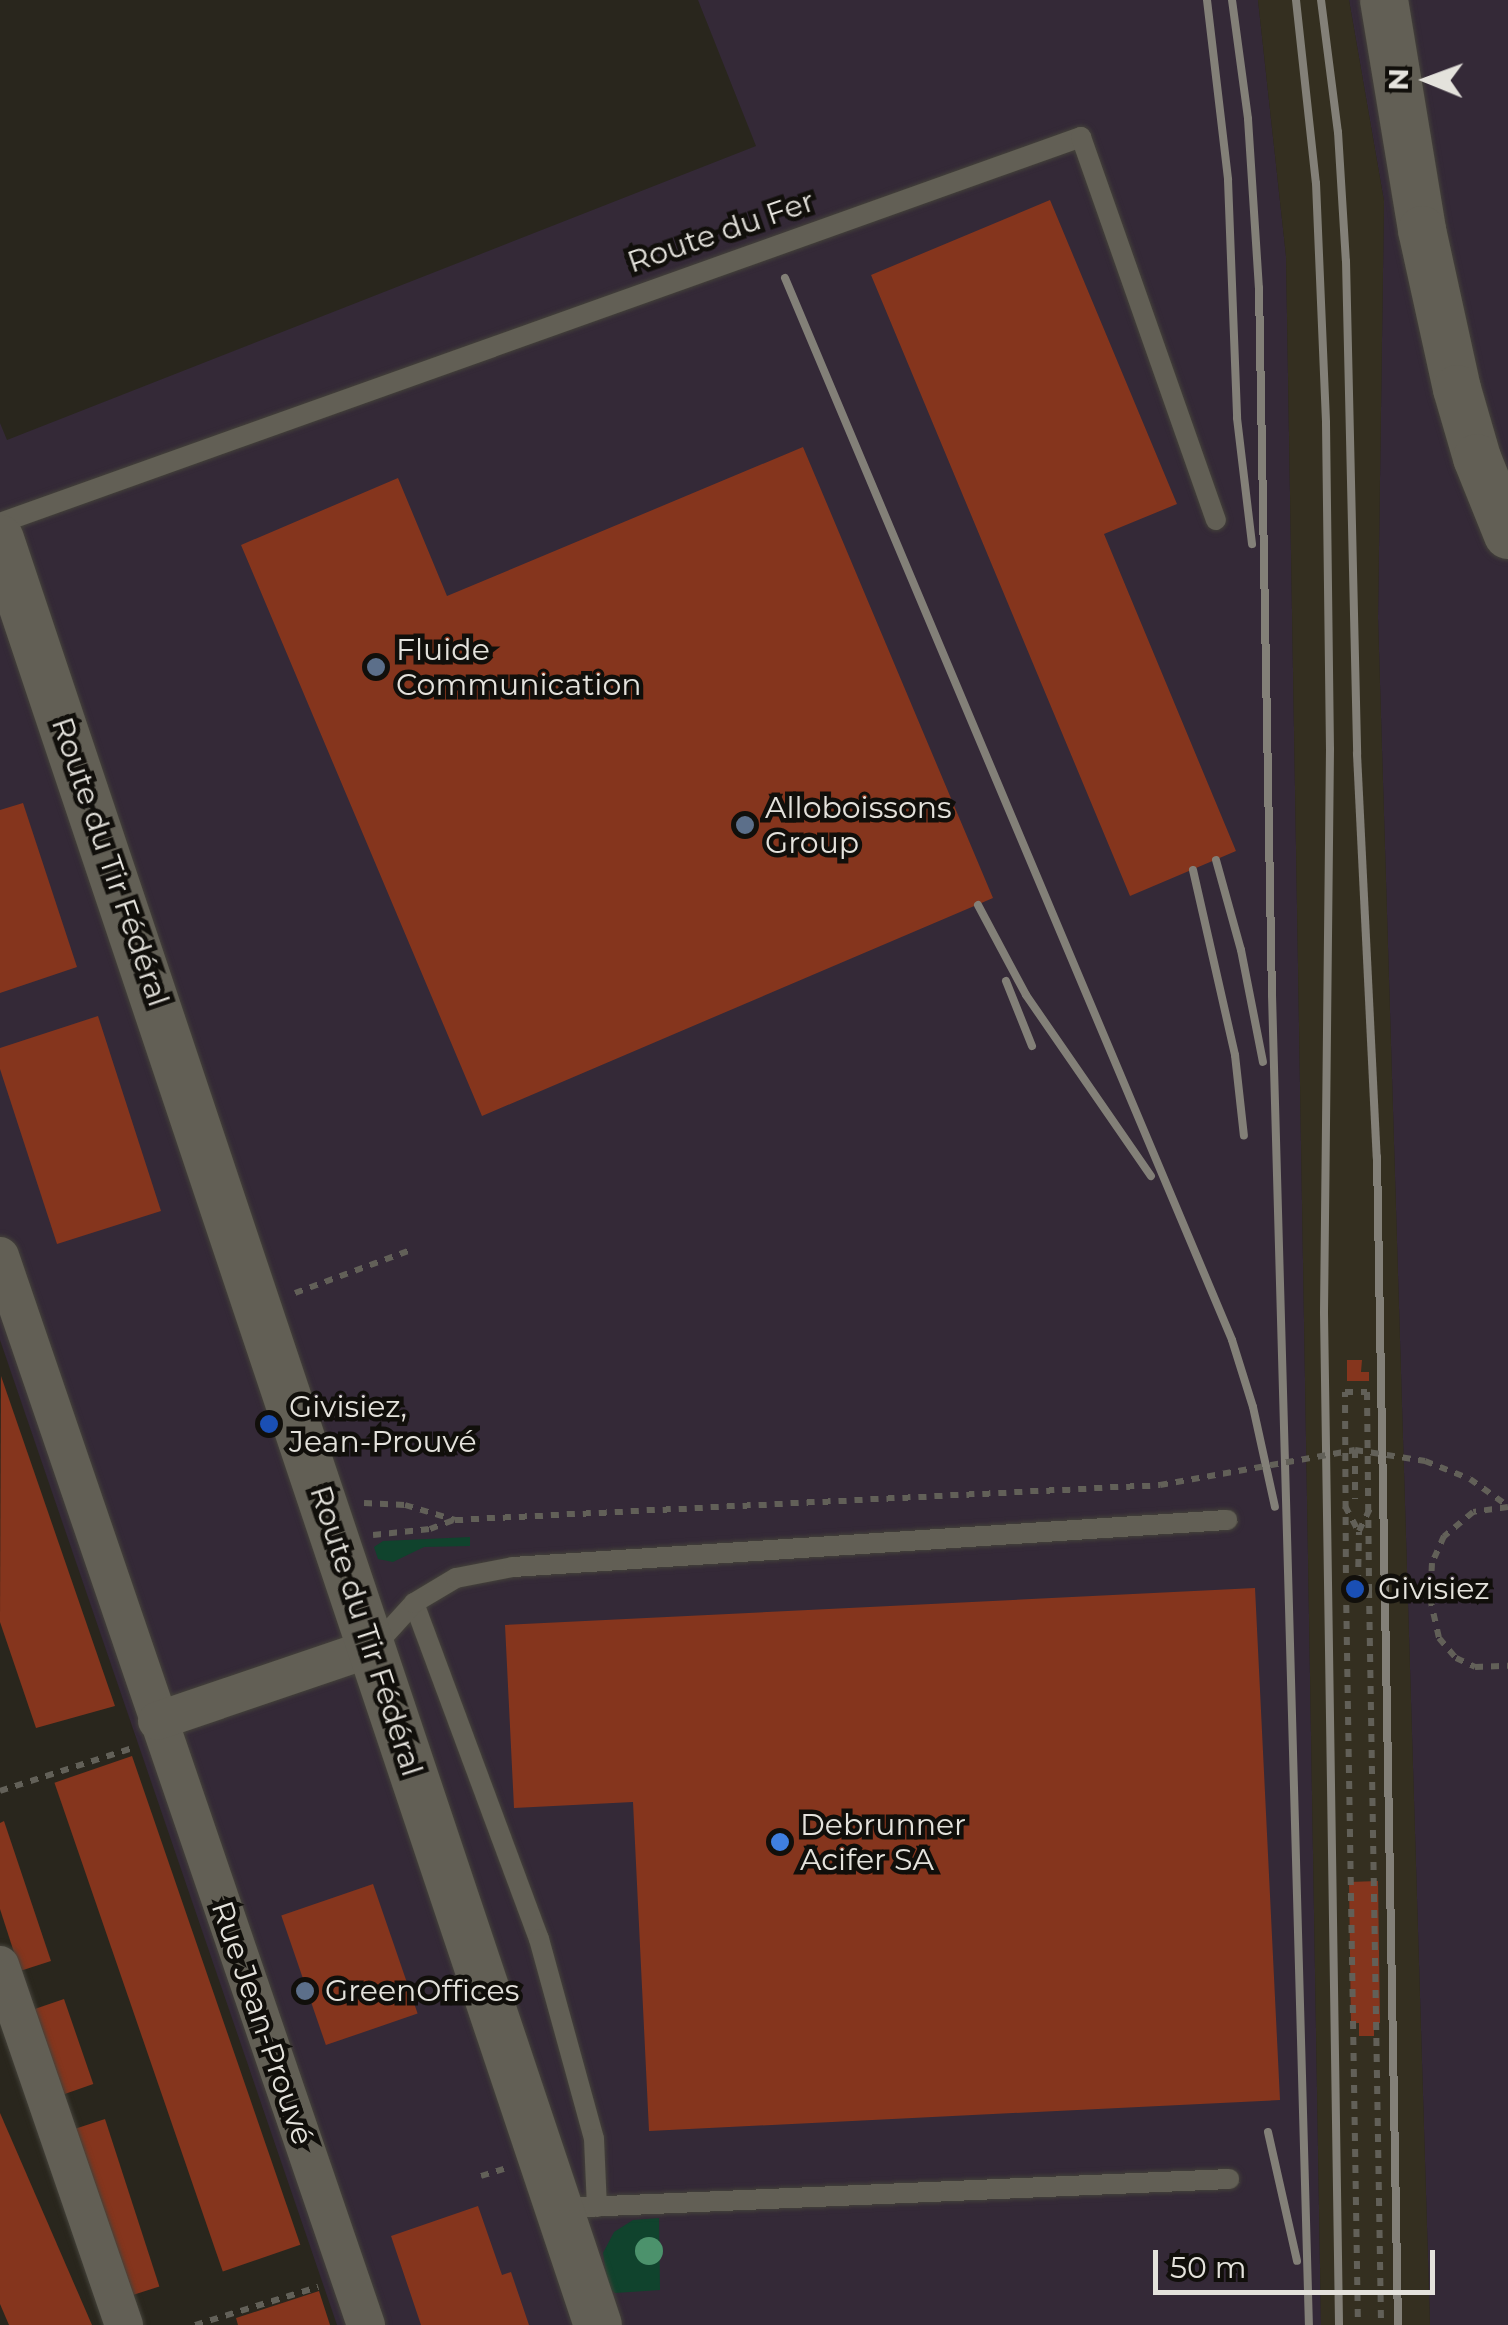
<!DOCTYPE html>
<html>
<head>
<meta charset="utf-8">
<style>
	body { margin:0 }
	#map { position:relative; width:1508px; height:2325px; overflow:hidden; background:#29261d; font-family:Montserrat,sans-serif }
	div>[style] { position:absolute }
	.industrial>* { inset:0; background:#342937 }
	.built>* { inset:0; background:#342f20 }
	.green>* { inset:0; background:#10432d }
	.building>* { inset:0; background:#85351d; transform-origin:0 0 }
	.path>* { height:6px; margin-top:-3px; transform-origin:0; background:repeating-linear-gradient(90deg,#626058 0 8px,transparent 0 16px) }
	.roads { filter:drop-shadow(0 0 2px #44423a) drop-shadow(0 0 2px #44423a) }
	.service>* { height:20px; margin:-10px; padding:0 10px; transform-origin:10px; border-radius:10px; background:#625f55 }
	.minor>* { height:38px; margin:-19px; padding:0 19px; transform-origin:19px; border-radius:19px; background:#625f55 }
	.tertiary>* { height:48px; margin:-24px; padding:0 24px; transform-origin:24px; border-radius:24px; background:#625f55 }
	.rail>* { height:8px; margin:-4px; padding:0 4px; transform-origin:4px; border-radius:4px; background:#838078 }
	.path-bridge>* { height:6px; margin-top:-3px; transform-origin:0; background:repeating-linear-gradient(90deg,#626058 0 8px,transparent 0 16px) }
	.trees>* { width:28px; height:28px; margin:-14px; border-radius:50%; background:#4c926c }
	.dots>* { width:28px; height:28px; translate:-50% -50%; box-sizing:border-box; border:5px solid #110f0b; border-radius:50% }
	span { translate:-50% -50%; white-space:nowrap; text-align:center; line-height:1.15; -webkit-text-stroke:9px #110f0b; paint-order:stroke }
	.street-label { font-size:30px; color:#e4e2dc }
	.poi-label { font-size:30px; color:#e4e2dc }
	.left { translate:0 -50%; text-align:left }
	.north { position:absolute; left:1378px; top:30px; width:100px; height:100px; -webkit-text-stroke:8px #110f0b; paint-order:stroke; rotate:271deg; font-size:28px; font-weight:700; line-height:40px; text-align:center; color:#e4e2dc }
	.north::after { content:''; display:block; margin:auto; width:35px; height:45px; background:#e4e2dc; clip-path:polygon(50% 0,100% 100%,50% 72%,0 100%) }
	.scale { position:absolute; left:1153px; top:2250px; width:282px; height:45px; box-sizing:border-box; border:5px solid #e4e2dc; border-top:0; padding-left:12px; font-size:30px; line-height:35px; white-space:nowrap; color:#e4e2dc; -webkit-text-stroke:8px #110f0b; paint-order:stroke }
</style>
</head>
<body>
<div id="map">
	<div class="industrial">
		<i style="clip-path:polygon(698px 0,1258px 0,1286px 256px,1321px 2325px,337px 2325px,0 1340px,0 423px,7px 440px,756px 146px)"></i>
		<i style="clip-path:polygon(1349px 0,1508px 0,1508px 2325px,1430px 2325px,1378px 618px,1384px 201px)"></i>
	</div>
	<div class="built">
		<i style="clip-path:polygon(1258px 0,1349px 0,1384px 201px,1378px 618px,1430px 2325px,1321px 2325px,1286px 256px)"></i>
	</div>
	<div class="green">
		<i style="clip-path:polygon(470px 1537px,470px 1546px,424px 1547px,393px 1562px,378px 1559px,374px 1547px,383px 1541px)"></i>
		<i style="clip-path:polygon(659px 2218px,660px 2290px,615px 2293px,608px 2288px,603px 2253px,614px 2232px,633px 2220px)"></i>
	</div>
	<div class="building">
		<i style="clip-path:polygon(1050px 200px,1177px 504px,1104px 534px,1236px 851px,1130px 896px,871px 275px)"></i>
		<i style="clip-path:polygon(803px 447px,993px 898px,482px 1116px,241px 545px,398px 478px,447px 596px)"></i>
		<i style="clip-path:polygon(23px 803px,77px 967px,0 993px,0 810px)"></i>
		<i style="clip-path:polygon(98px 1016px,161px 1211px,57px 1244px,0 1069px,0 1048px)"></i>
		<i style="clip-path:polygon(1347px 1360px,1362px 1360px,1361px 1372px,1369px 1372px,1369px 1381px,1347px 1381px)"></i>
		<i style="clip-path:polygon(1px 1376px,115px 1706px,36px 1728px,0 1622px)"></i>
		<i style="clip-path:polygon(1255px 1588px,1280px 2100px,649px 2131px,633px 1802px,514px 1808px,505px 1625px)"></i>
		<i style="left:132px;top:1756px;width:517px;height:82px;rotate:71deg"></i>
		<i style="clip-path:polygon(4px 1821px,51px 1961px,20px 1971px,0 1909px,0 1823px)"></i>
		<i style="clip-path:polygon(1378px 1881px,1380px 2023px,1374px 2023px,1374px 2036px,1359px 2036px,1359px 2023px,1351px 2023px,1349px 1882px)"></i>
		<i style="left:373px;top:1884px;width:137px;height:97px;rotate:71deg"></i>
		<i style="left:64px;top:1999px;width:90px;height:31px;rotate:71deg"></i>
		<i style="clip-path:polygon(0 2113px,92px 2325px,9px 2325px,0 2304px)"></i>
		<i style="left:105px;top:2119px;width:176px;height:32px;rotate:72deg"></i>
		<i style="clip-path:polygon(478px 2206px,502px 2275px,511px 2272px,529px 2325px,421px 2325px,391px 2236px)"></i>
		<i style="clip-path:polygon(319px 2291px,330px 2325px,238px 2325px,236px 2318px)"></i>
	</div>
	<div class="path">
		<i style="left:295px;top:1293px;width:121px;rotate:-20.4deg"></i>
		<i style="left:1355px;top:1450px;width:49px;rotate:90deg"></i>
		<i style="left:364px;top:1503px;width:41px;rotate:2.8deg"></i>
		<i style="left:405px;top:1505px;width:52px;rotate:16.7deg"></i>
		<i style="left:1508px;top:1507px;width:35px;rotate:172deg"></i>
		<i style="left:1473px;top:1512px;width:38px;rotate:140deg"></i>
		<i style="left:1444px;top:1536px;width:30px;rotate:114deg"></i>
		<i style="left:1432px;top:1563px;width:35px;rotate:93deg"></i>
		<i style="left:1430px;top:1598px;width:41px;rotate:77.3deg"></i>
		<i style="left:1439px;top:1638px;width:26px;rotate:50deg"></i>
		<i style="left:1456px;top:1658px;width:21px;rotate:25deg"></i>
		<i style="left:1475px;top:1667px;width:33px;rotate:-2deg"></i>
		<i style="left:373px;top:1535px;width:57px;rotate:-6deg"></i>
		<i style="left:430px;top:1529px;width:26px;rotate:-21deg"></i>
		<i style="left:1358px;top:1583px;width:13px;rotate:153deg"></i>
		<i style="left:1346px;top:1589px;width:736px;rotate:89.07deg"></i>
		<i style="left:1358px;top:1583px;width:13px;rotate:32deg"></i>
		<i style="left:1369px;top:1590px;width:735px;rotate:89.06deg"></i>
		<i style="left:1358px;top:1583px;width:51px;rotate:-88.9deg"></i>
		<i style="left:1346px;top:1589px;width:197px;rotate:-90.3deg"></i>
		<i style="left:1345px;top:1392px;width:22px"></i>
		<i style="left:1367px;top:1392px;width:198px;rotate:89.4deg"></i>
		<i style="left:0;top:1791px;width:139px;rotate:-18deg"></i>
		<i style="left:481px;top:2176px;width:24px;rotate:-17deg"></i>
		<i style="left:195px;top:2325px;width:129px;rotate:-17.2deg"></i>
	</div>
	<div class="roads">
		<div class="service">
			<i style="left:0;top:523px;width:1148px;rotate:-19.65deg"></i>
			<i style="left:1081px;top:137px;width:406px;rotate:70.6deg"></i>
			<i style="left:414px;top:1603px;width:358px;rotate:69.6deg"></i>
			<i style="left:539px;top:1939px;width:207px;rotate:74.6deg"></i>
			<i style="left:594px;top:2139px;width:68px;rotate:87.5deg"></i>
			<i style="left:374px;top:1647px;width:59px;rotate:-47.7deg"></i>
			<i style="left:414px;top:1603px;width:49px;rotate:-30.8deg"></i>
			<i style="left:456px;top:1578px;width:58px;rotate:-10.9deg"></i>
			<i style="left:513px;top:1567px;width:716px;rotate:-3.77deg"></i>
			<i style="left:560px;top:2208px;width:670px;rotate:-2.48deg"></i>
		</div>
		<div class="minor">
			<i style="left:0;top:1256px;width:1130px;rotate:71.1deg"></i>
			<i style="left:157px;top:1721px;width:229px;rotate:-18.8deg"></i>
			<i style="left:0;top:1965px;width:381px;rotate:71deg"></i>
		</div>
		<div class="tertiary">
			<i style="left:1384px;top:0;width:233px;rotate:80.6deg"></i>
			<i style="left:1422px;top:230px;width:163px;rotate:77.6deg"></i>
			<i style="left:1457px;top:389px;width:72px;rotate:73.8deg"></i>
			<i style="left:1477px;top:458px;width:83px;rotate:68.1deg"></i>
			<i style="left:0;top:539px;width:1883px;rotate:71.49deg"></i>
		</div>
	</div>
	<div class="rail">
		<i style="left:1207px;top:0;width:181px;rotate:83.3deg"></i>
		<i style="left:1228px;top:180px;width:238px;rotate:87.8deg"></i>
		<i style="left:1237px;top:418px;width:127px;rotate:83.2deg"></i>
		<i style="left:1232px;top:0;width:120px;rotate:82.3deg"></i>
		<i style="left:1248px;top:119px;width:169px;rotate:86.3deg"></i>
		<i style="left:1259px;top:288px;width:707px;rotate:88.95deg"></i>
		<i style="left:1272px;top:995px;width:1331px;rotate:88.41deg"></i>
		<i style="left:1296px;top:0;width:184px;rotate:83.8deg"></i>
		<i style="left:1316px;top:183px;width:240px;rotate:87.6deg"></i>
		<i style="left:1326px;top:423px;width:326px;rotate:89.3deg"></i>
		<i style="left:1330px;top:749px;width:564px;rotate:90.61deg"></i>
		<i style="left:1324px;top:1313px;width:1012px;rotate:89.15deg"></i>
		<i style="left:1321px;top:0;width:133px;rotate:82.7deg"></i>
		<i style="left:1338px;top:132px;width:129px;rotate:86.5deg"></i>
		<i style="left:1346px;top:261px;width:493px;rotate:88.7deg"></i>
		<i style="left:1357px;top:754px;width:403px;rotate:87.2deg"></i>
		<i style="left:1377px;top:1157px;width:1168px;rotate:88.97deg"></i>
		<i style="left:785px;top:278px;width:1152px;rotate:67.17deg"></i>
		<i style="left:1232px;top:1340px;width:70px;rotate:72.6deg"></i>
		<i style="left:1253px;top:1407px;width:102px;rotate:77.6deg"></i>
		<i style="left:1216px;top:860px;width:93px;rotate:74.5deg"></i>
		<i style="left:1241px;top:950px;width:114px;rotate:78.9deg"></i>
		<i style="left:1193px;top:870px;width:190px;rotate:77.2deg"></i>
		<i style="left:1235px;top:1055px;width:81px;rotate:83.7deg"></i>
		<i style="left:978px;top:905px;width:102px;rotate:61.9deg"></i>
		<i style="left:1026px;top:995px;width:220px;rotate:55.4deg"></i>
		<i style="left:1006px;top:981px;width:70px;rotate:68.2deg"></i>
		<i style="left:1268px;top:2132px;width:132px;rotate:77.3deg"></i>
	</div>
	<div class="path-bridge">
		<i style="left:1345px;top:1506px;width:30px;rotate:62deg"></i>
		<i style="left:455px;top:1520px;width:706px;rotate:-2.84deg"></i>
		<i style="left:1160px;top:1485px;width:198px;rotate:-10.2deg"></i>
		<i style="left:1355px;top:1450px;width:71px;rotate:8.9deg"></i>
		<i style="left:1425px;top:1461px;width:48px;rotate:21.8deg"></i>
		<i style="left:1470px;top:1479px;width:47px;rotate:35.4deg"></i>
		<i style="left:1359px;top:1531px;width:28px;rotate:-64deg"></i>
	</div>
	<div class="trees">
		<i style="left:649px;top:2251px"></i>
	</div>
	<div class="dots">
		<i style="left:376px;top:667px;background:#5c6f8a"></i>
		<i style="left:745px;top:825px;background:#5c6f8a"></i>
		<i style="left:269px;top:1424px;background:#1a4fb4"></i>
		<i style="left:1355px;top:1589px;background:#1a4fb4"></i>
		<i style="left:780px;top:1842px;background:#3f7fe0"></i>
		<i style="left:305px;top:1991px;background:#5c6f8a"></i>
	</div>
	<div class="street-label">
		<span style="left:721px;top:232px;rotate:-19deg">Route du Fer</span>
		<span style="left:110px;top:862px;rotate:71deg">Route du Tir Fédéral</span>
		<span style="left:366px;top:1631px;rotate:72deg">Route du Tir Fédéral</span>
		<span style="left:262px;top:2023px;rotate:71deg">Rue Jean-Prouvé</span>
	</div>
	<div class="poi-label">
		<span class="left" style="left:396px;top:667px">Fluide<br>Communication</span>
		<span class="left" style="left:765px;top:825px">Alloboissons<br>Group</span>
		<span class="left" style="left:289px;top:1424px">Givisiez,<br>Jean-Prouvé</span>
		<span class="left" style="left:1378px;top:1589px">Givisiez</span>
		<span class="left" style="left:800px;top:1842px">Debrunner<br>Acifer SA</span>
		<span class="left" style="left:325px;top:1991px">GreenOffices</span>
	</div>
	<div class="north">N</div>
	<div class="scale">50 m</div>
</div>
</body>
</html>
